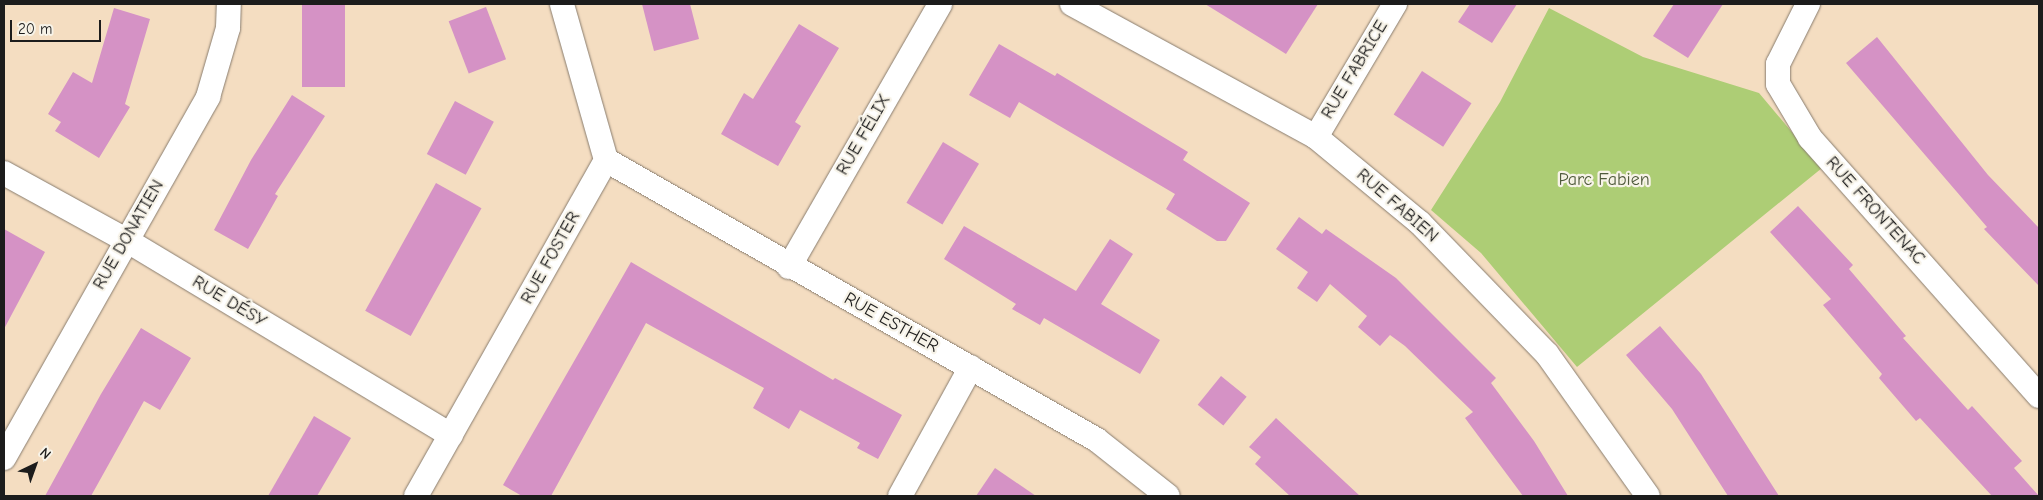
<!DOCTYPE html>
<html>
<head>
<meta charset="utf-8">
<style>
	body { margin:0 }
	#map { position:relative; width:2043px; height:500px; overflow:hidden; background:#f4ddc1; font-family:"Comic Neue",sans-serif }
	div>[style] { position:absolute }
	.green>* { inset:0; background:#adcd75 }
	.building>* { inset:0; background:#d592c5; transform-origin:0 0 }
	.roads { filter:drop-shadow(0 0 1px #887c6e) drop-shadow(0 0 1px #887c6e) }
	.street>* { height:24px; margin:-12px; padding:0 12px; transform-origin:12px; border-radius:12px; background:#fff }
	span { translate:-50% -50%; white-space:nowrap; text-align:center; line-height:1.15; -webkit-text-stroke:4.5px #f7f3e8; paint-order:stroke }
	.street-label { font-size:18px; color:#1c1c1c }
	.park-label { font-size:18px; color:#4f5a3b }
	.frame { position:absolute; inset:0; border:5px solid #1c1c1c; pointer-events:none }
	.north { position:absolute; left:10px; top:440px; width:50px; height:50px; -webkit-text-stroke:4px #f7f3e8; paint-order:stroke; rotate:42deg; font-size:14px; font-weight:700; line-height:20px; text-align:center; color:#1c1c1c }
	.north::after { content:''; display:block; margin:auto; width:18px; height:22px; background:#1c1c1c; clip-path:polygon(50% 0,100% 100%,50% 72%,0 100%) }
	.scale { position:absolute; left:10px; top:20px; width:91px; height:22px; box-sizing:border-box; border:2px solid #1c1c1c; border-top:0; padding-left:6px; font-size:15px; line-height:18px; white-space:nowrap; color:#1c1c1c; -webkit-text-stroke:4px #f7f3e8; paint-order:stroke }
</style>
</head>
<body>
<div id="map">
	<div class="green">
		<i style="clip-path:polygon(1549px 8px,1643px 57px,1759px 93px,1822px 168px,1577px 367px,1481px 253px,1431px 210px,1500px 102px)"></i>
	</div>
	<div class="building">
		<i style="left:302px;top:4px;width:43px;height:83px"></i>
		<i style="clip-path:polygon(642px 4px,690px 4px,699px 39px,654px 51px)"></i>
		<i style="clip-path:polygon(1205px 4px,1318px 4px,1286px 54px)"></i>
		<i style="clip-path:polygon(1470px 4px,1517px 4px,1492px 43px,1458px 22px)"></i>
		<i style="clip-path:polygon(1674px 4px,1723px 4px,1688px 58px,1653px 36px)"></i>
		<i style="left:486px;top:7px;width:56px;height:40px;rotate:69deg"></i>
		<i style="clip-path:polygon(114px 8px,150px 19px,125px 104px,130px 107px,99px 158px,55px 131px,61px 122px,48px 114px,73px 72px,92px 83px)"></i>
		<i style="clip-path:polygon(799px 24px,839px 48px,795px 122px,801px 126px,778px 166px,721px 134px,744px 93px,753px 99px)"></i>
		<i style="clip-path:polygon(1877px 37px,1988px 175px,2039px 228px,2039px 286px,1984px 229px,1987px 227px,1846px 63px)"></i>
		<i style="clip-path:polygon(999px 44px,1055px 76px,1057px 73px,1188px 152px,1183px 160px,1250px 203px,1226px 241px,1217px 241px,1166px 209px,1175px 194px,1019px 102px,1010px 118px,969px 95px)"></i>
		<i style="left:1422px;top:71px;width:59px;height:52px;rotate:33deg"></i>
		<i style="clip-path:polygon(292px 95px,325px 116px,275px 194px,278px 196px,248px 249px,214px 230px,251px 160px)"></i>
		<i style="left:455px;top:101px;width:44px;height:60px;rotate:28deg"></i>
		<i style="left:943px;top:142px;width:42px;height:71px;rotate:31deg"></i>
		<i style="left:436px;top:183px;width:52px;height:146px;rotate:29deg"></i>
		<i style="clip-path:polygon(1798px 206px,1853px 265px,1849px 269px,1906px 336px,1903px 338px,1968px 410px,1972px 406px,2022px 461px,2014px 468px,2039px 496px,1992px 496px,1920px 418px,1916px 421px,1879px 378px,1882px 374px,1823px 305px,1831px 299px,1770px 232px)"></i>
		<i style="clip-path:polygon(1299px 217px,1322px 234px,1326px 229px,1396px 278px,1496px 378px,1491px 383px,1534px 441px,1568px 496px,1523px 496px,1465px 418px,1473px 412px,1405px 346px,1390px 335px,1380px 346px,1358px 327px,1367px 316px,1330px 284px,1317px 302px,1297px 288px,1308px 272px,1276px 249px)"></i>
		<i style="clip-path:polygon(964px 226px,1076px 291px,1110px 239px,1133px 254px,1101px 304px,1160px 340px,1140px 374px,1044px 318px,1040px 325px,1012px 309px,1016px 304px,944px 259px)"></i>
		<i style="clip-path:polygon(4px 229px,45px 252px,4px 329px)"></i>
		<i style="clip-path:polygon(631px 262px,833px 380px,835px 378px,902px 415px,878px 459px,857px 448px,860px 443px,800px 410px,789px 429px,753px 408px,764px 388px,646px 323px,551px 496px,522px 496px,503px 485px)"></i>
		<i style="clip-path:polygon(1660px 326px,1701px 374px,1779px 496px,1728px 496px,1672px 409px,1626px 355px)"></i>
		<i style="clip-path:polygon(141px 328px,191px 358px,160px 410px,144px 401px,91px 496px,45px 496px,101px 394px)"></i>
		<i style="left:1221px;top:376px;width:33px;height:37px;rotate:39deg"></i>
		<i style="clip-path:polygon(314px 416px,351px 438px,317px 496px,268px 496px)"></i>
		<i style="clip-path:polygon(1276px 418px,1360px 496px,1290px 496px,1255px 464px,1261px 457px,1249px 447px)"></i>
		<i style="clip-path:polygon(995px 468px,1036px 496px,976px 496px)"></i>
	</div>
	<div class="roads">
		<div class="street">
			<i style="left:1072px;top:4px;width:278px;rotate:28.6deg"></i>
			<i style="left:1316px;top:137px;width:135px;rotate:39.6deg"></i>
			<i style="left:1420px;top:223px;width:182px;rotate:45.9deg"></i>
			<i style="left:1547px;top:354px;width:174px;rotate:54.6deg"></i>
			<i style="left:1808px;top:4px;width:67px;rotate:116.6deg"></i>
			<i style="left:1778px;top:64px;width:20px;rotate:90deg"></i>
			<i style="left:1778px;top:84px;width:63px;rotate:59.3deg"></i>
			<i style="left:1810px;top:138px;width:345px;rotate:48.4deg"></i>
			<i style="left:1316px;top:137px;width:155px;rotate:-59.3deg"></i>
			<i style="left:606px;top:160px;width:565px;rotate:29.69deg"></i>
			<i style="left:1097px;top:440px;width:90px;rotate:38.3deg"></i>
			<i style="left:4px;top:173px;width:139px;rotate:28.8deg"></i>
			<i style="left:126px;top:240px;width:379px;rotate:31deg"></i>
			<i style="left:789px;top:267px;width:303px;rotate:-60.1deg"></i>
			<i style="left:4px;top:458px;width:415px;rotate:-60.5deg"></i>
			<i style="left:208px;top:97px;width:72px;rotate:-73.8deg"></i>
			<i style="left:228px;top:28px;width:24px;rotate:-88deg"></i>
			<i style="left:416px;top:496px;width:386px;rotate:-60.5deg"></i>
			<i style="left:606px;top:160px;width:162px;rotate:-105.8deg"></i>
			<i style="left:900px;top:496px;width:147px;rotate:-61.2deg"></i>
		</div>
	</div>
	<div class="street-label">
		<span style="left:1355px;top:70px;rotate:-59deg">RUE FABRICE</span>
		<span style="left:864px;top:135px;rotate:-60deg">RUE FÉLIX</span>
		<span style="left:1397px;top:206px;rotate:41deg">RUE FABIEN</span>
		<span style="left:1875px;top:211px;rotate:48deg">RUE FRONTENAC</span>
		<span style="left:129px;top:235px;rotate:-60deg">RUE DONATIEN</span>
		<span style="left:551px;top:258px;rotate:-61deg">RUE FOSTER</span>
		<span style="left:229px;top:302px;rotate:31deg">RUE DÉSY</span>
		<span style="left:891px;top:323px;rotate:29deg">RUE ESTHER</span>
	</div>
	<div class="park-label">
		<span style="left:1604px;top:180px">Parc Fabien</span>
	</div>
	<div class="frame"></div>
	<div class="north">N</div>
	<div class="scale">20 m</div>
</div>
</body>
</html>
